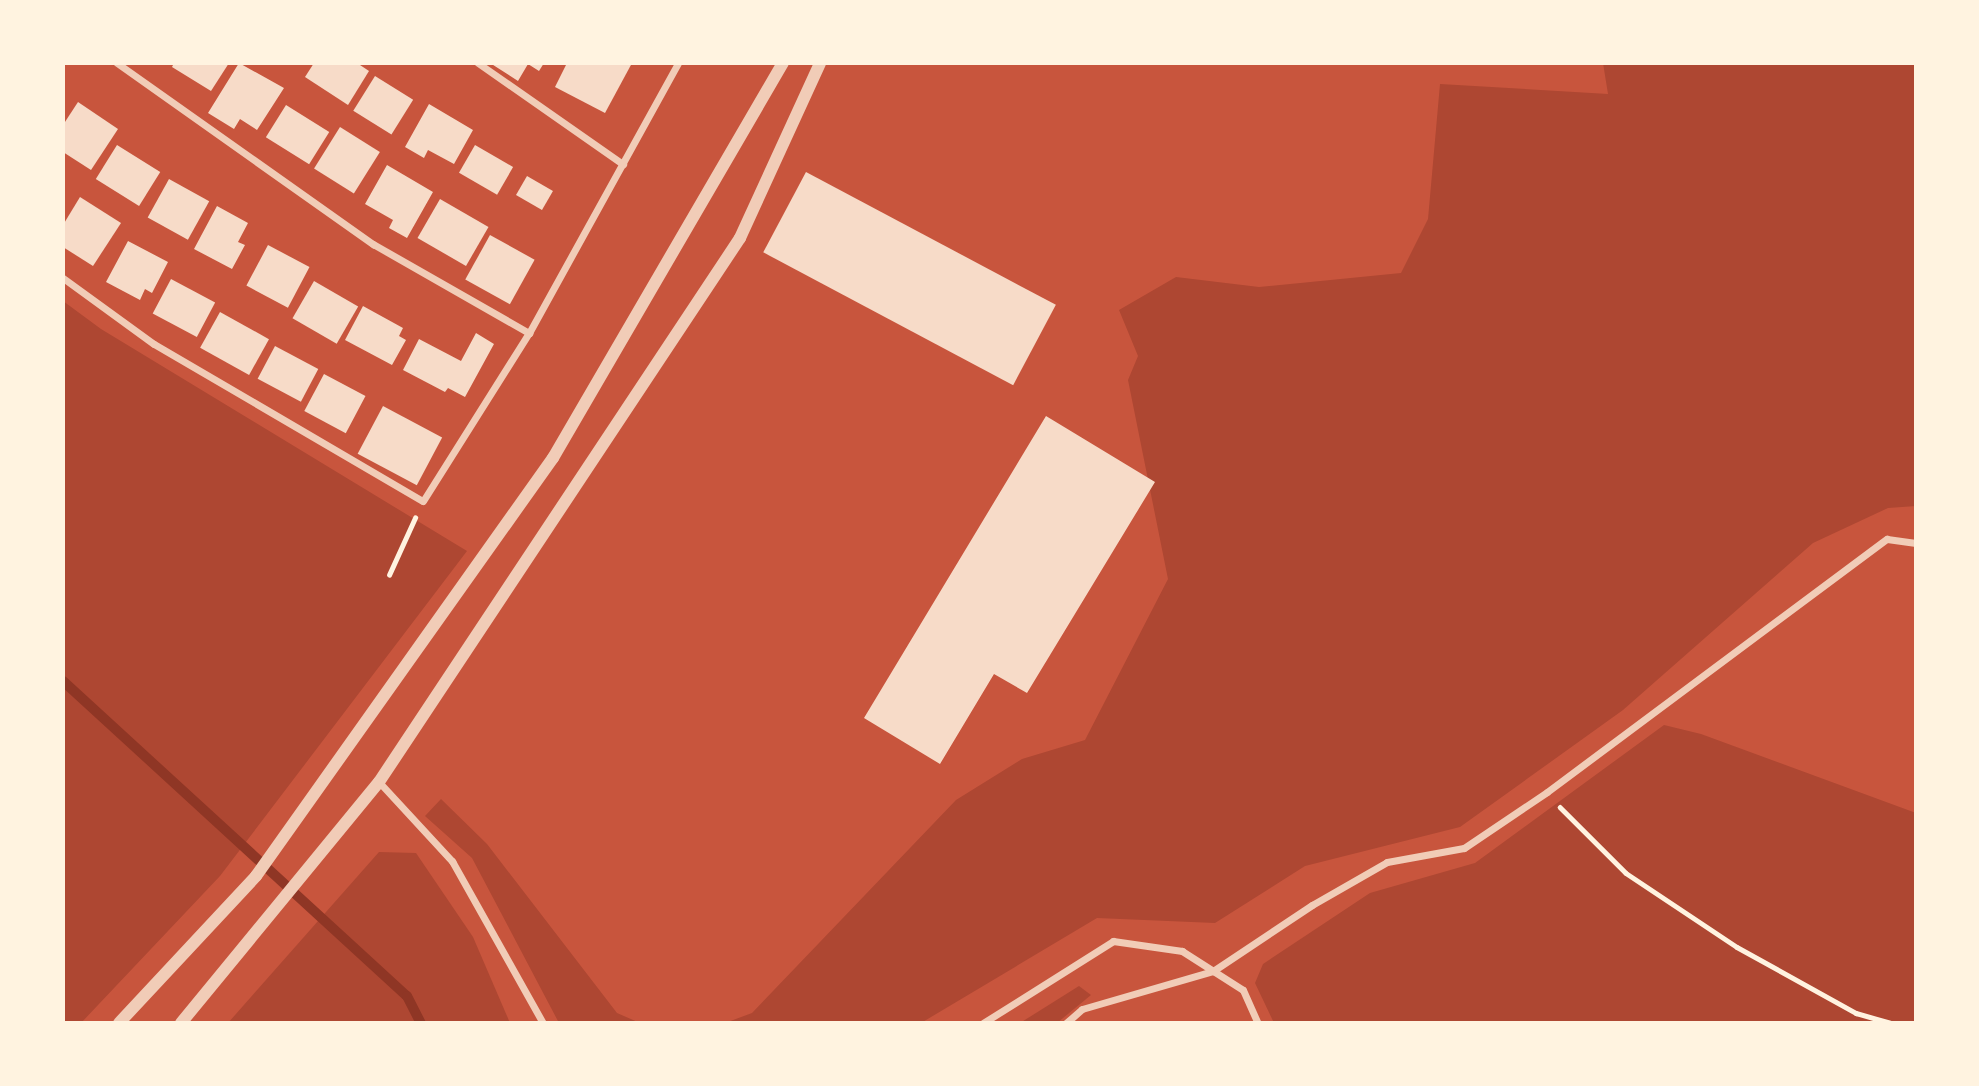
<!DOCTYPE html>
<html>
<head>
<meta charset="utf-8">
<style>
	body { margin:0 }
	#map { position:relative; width:1979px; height:1086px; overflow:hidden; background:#c8553d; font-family:"Archivo Narrow",sans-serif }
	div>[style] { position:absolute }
	.green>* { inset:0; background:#ae4732 }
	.stream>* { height:10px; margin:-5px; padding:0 5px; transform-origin:5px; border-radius:5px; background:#8f3625 }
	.building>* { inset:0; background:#f7dbc8; transform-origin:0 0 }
	.path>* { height:4.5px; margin:-2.25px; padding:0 2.25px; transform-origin:2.25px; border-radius:2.25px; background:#fff3e0 }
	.minor>* { height:7px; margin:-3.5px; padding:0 3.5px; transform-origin:3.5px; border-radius:3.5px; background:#f1ccb7 }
	.tertiary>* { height:12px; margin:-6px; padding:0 6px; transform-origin:6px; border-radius:6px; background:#f1ccb7 }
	span { translate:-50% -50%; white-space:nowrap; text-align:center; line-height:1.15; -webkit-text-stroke:5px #fff3e0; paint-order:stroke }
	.frame { position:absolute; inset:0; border:65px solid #fff3e0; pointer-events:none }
</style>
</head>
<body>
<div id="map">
	<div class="green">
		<i style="clip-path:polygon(1603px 63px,1916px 63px,1916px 506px,1888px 508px,1813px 543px,1623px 710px,1460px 827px,1305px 866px,1215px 923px,1097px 918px,921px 1023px,725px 1023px,752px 1013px,956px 800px,1022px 759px,1085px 740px,1168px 579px,1128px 380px,1138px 356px,1119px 310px,1176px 277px,1259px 287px,1401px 273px,1428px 219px,1440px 84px,1608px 94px)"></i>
		<i style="clip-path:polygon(63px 301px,101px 329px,467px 551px,220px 876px,81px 1023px,63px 1023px)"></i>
		<i style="clip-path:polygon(1664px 725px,1701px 734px,1916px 813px,1916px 1023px,1274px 1023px,1255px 983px,1263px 964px,1370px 893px,1475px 863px)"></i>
		<i style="clip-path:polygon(441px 799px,487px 844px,617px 1013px,640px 1023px,559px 1023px,472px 858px,425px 816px)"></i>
		<i style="clip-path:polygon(379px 852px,416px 853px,473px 937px,510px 1023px,228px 1023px)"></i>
		<i style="clip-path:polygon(1079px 986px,1091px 995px,1057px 1023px,1020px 1023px)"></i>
	</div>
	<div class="stream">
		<i style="left:63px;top:681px;width:466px;rotate:42.5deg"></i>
		<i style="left:407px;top:996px;width:30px;rotate:63deg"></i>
	</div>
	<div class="building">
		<i style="clip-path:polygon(174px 63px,229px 63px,211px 91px,172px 67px)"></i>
		<i style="clip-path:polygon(239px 63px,284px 88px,257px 130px,240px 119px,234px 129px,208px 113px)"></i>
		<i style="clip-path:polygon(314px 63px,357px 63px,369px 71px,348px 105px,305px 77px)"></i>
		<i style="clip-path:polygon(490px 63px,544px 63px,539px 71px,528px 64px,518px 81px)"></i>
		<i style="clip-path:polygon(567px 63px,632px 63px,605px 113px,555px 87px)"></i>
		<i style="left:375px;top:76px;width:45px;height:41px;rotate:32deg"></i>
		<i style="clip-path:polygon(78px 102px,118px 129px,91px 170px,63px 152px,63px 125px)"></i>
		<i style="clip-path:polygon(429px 104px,473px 130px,454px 164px,428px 150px,424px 158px,405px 147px)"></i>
		<i style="left:286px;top:105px;width:51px;height:38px;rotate:32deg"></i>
		<i style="left:340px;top:127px;width:47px;height:49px;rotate:32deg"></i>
		<i style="left:117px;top:145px;width:51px;height:40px;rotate:32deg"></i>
		<i style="left:475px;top:145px;width:44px;height:32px;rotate:30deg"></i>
		<i style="clip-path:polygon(387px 165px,433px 192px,407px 238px,389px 228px,393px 220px,365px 204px)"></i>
		<i style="left:806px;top:172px;width:283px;height:91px;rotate:28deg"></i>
		<i style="left:527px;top:176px;width:30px;height:22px;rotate:30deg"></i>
		<i style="left:169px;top:179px;width:46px;height:44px;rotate:29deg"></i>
		<i style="clip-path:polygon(80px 197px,121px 223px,93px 266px,63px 247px,63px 225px)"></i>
		<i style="left:440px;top:199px;width:56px;height:45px;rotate:30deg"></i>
		<i style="clip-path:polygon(217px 206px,248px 223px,238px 242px,245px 245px,232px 269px,194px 249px)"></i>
		<i style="left:490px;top:235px;width:51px;height:51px;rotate:29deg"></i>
		<i style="clip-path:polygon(128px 241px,168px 262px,152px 293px,145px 289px,140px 300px,106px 282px)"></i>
		<i style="left:268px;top:245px;width:47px;height:46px;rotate:28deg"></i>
		<i style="left:171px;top:279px;width:50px;height:39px;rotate:28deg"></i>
		<i style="left:314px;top:281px;width:51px;height:43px;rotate:30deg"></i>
		<i style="clip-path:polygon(363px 306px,403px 328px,399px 336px,406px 340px,392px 365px,345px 340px)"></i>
		<i style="left:220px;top:312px;width:56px;height:41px;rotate:29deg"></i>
		<i style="clip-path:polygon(476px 333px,494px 344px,465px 397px,448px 388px,445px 392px,403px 370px,419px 339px,461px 361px)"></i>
		<i style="left:275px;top:346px;width:49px;height:37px;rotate:28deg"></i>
		<i style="left:324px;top:374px;width:47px;height:42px;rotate:28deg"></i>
		<i style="left:383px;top:406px;width:67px;height:54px;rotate:28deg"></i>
		<i style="clip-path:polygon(1046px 416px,1155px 482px,1027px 693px,994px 674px,940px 764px,864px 718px)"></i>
	</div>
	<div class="path">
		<i style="left:389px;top:575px;width:63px;rotate:-65.5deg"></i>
		<i style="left:1560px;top:807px;width:93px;rotate:45deg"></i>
		<i style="left:1626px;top:873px;width:133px;rotate:33.7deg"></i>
		<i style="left:1737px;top:947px;width:136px;rotate:29deg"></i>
		<i style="left:1856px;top:1013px;width:35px;rotate:16deg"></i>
	</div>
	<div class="minor">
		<i style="left:117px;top:63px;width:314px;rotate:35.3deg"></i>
		<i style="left:373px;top:244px;width:180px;rotate:29.7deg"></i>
		<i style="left:478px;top:63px;width:177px;rotate:34.9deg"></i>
		<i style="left:63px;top:278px;width:112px;rotate:36deg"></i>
		<i style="left:154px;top:344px;width:311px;rotate:30.3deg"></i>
		<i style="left:423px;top:501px;width:199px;rotate:-57.8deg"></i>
		<i style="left:529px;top:333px;width:308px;rotate:-61.1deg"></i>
		<i style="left:379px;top:782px;width:108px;rotate:47.3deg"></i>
		<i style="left:452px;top:861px;width:186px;rotate:60.7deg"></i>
		<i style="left:983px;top:1023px;width:154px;rotate:-32.2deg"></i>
		<i style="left:1113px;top:941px;width:70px;rotate:8.2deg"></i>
		<i style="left:1182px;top:951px;width:72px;rotate:32.6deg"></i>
		<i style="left:1243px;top:990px;width:36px;rotate:66deg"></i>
		<i style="left:1066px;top:1023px;width:21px;rotate:-41deg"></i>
		<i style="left:1082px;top:1009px;width:136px;rotate:-16.2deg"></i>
		<i style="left:1213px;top:971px;width:119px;rotate:-33.7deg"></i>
		<i style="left:1312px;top:905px;width:86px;rotate:-29.8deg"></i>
		<i style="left:1387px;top:862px;width:78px;rotate:-10.3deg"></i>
		<i style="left:1464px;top:848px;width:100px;rotate:-34deg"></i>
		<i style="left:1547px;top:792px;width:424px;rotate:-36.7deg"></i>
		<i style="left:1887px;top:539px;width:29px;rotate:8deg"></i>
	</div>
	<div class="tertiary">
		<i style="left:119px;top:1023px;width:201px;rotate:-47deg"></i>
		<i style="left:256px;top:876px;width:513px;rotate:-54.61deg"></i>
		<i style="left:553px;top:458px;width:457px;rotate:-59.8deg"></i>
		<i style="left:181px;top:1023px;width:312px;rotate:-50.6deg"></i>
		<i style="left:379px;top:782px;width:653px;rotate:-56.43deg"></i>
		<i style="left:740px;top:238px;width:192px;rotate:-65.4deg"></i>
	</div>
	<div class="frame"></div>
</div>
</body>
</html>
